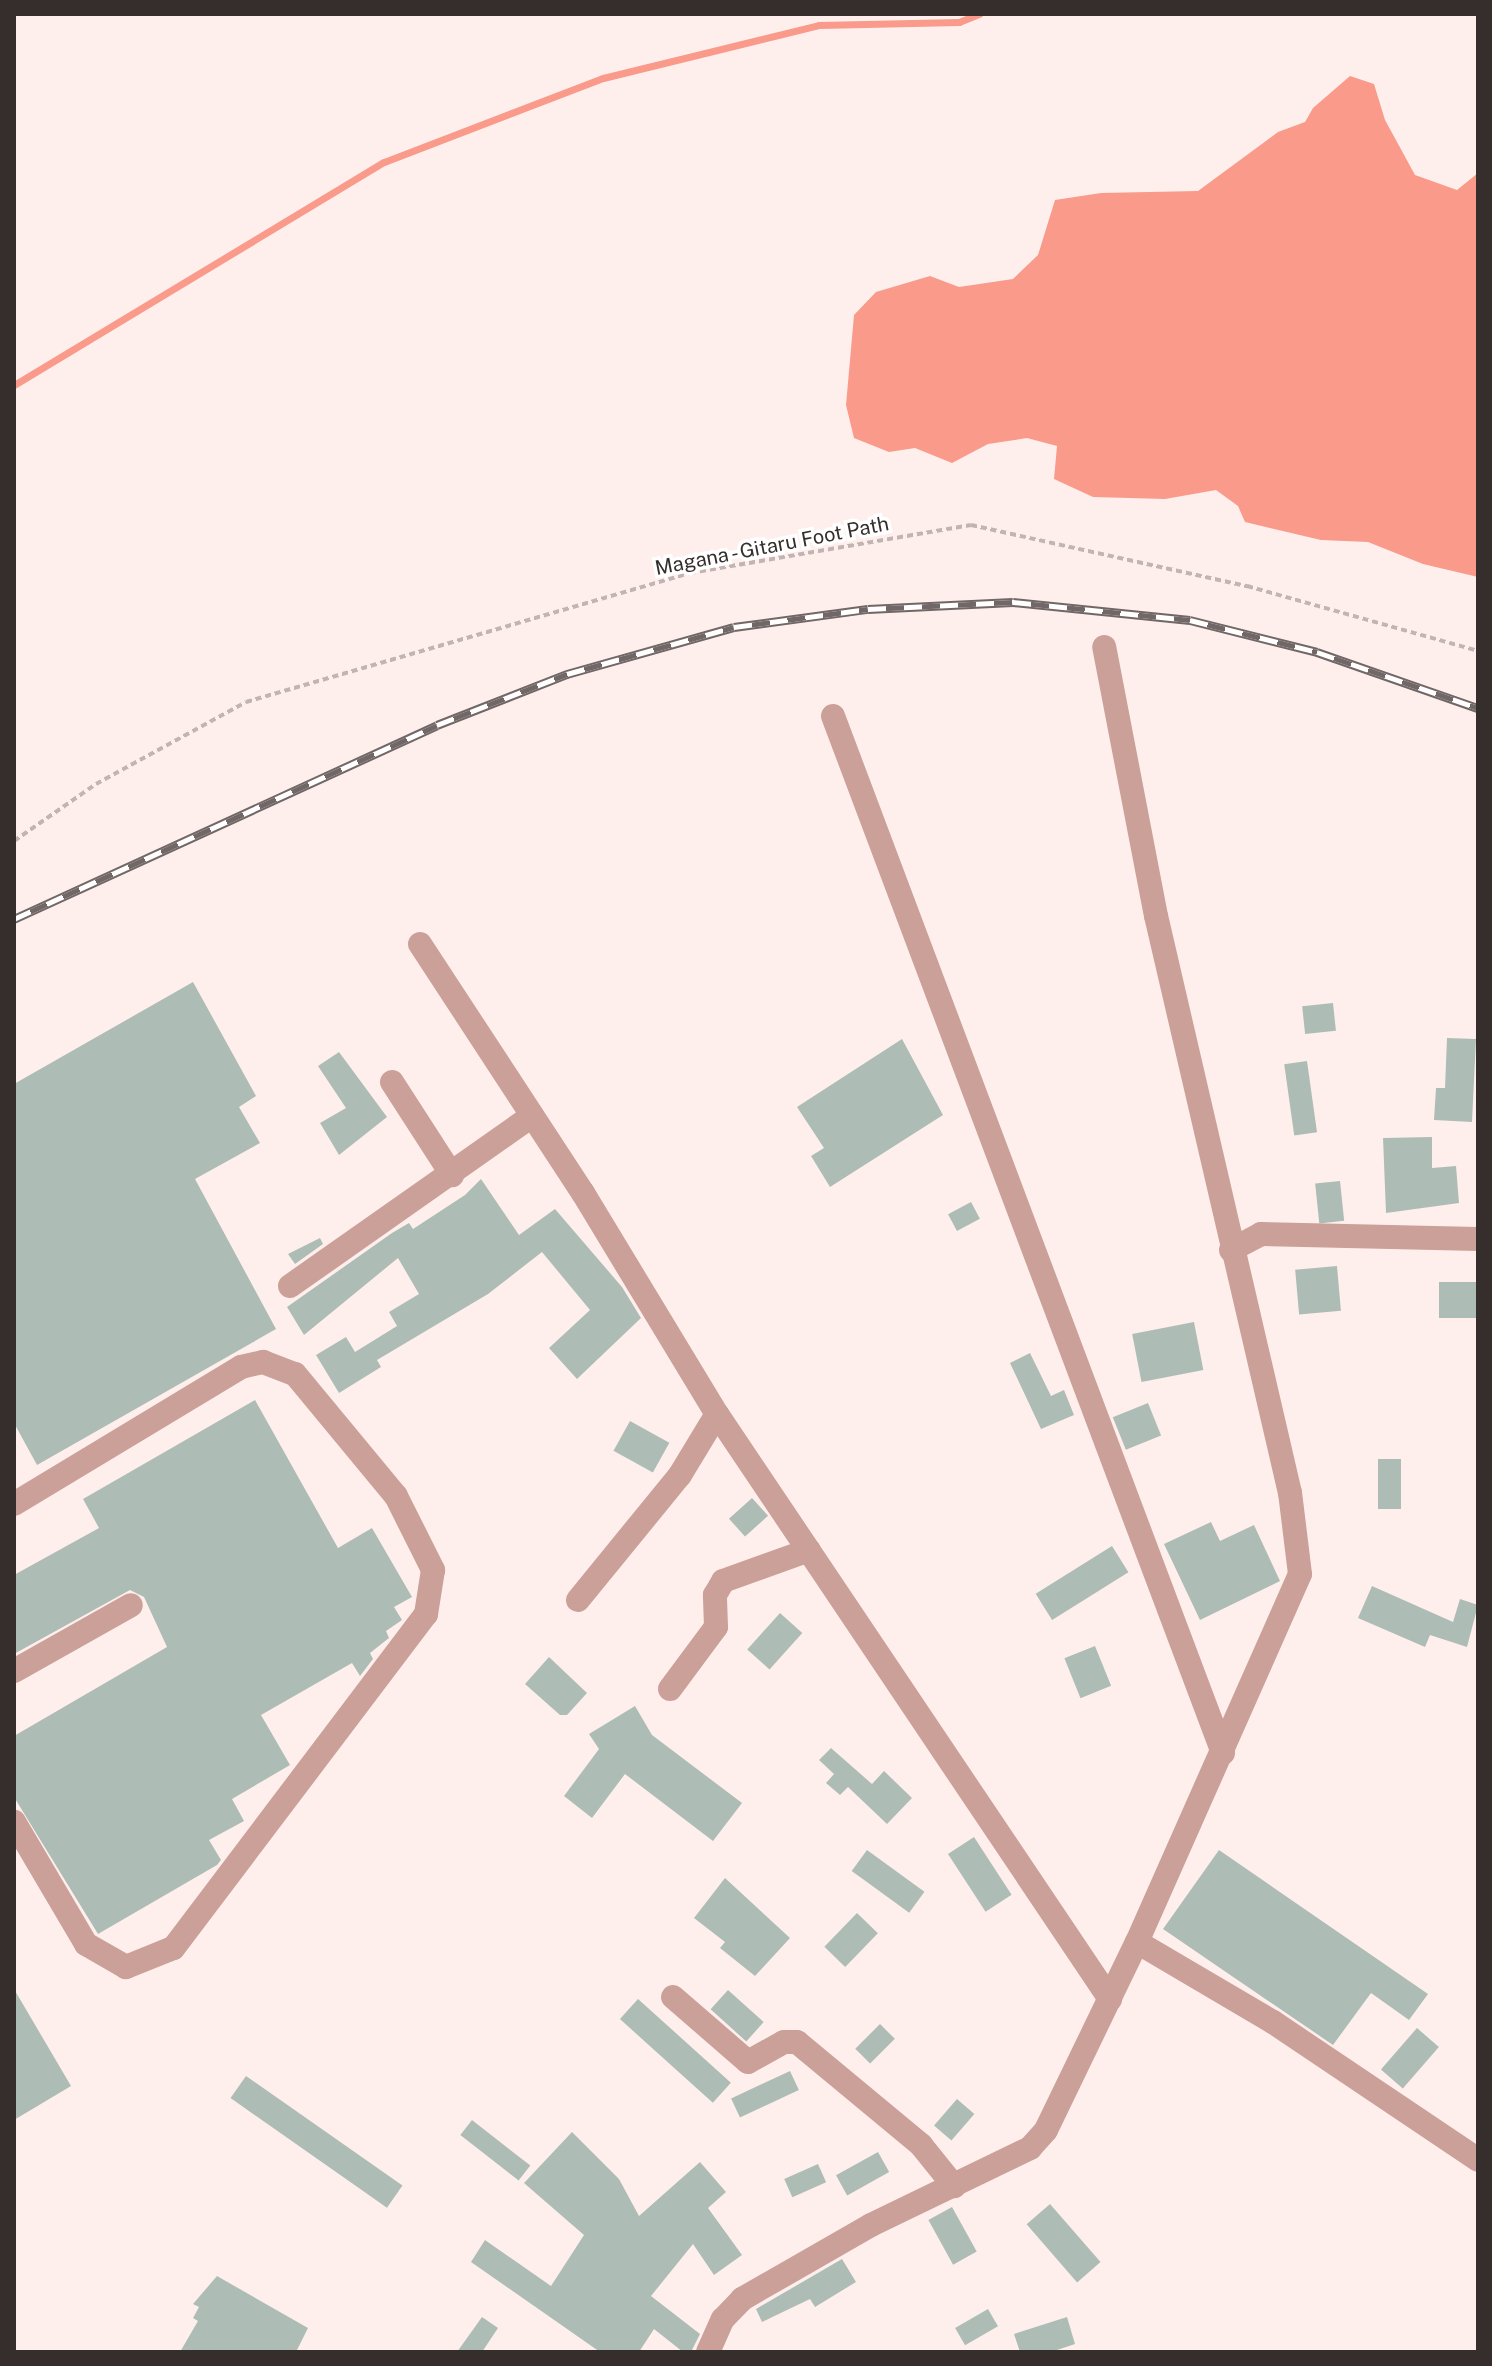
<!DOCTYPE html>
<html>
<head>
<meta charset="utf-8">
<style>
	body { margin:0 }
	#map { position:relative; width:1492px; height:2366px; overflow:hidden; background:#feefed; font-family:"Public Sans",sans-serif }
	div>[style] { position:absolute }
	.water>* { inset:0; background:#f99a8a }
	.stream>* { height:7px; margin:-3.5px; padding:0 3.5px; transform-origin:3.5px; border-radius:3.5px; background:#f99a8a }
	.building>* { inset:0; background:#adbdb6; transform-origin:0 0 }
	.path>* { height:4px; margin-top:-2px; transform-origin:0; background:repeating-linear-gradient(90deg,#c1b5b3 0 6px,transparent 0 10px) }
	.minor>* { height:24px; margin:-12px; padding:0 12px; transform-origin:12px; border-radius:12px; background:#cba098 }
	.rail>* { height:9px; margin-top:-4.5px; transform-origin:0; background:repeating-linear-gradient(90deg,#fff 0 18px,#706766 0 36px); box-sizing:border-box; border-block:2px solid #706766 }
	span { translate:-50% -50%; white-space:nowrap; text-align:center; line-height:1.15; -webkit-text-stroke:7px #fff; paint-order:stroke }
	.street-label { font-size:20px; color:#352e2d }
	.frame { position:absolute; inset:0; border:16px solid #352e2d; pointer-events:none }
</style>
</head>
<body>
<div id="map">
	<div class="water">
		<div style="clip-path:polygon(1350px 76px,1374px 84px,1385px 120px,1415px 175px,1457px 190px,1478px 173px,1478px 577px,1423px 564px,1368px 542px,1321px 540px,1245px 522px,1238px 506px,1216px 490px,1165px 499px,1093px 497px,1054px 479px,1057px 446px,1027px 438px,988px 444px,952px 463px,915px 448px,889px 452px,854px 438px,846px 405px,854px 315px,876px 292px,930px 276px,959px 287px,1013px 279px,1038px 255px,1055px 200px,1101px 193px,1198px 191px,1278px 132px,1305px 122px,1313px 108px)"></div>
	</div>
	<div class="stream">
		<div style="left:14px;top:385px;width:432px;rotate:-31.1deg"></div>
		<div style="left:384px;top:162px;width:235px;rotate:-21deg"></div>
		<div style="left:603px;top:78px;width:222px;rotate:-13.8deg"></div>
		<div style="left:819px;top:25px;width:140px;rotate:-1.2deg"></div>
		<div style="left:959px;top:22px;width:22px;rotate:-22deg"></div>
	</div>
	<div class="building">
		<div style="clip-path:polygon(193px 982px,256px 1096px,239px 1107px,260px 1143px,195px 1179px,276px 1329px,37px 1465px,14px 1423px,14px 1084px)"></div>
		<div style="left:1333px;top:1003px;width:28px;height:31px;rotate:84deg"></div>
		<div style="clip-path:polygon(1447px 1038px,1476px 1039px,1472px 1122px,1434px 1120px,1436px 1088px,1445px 1088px)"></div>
		<div style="clip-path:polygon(902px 1039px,943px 1115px,830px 1187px,811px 1156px,824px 1148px,797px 1107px)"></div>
		<div style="clip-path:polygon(339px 1052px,387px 1117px,339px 1155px,320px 1123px,346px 1108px,318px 1066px)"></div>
		<div style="left:1307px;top:1061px;width:72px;height:23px;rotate:82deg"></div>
		<div style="clip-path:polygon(1432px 1137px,1432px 1168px,1456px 1166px,1459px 1203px,1386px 1213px,1383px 1138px)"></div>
		<div style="clip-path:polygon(481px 1179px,519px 1235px,555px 1209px,622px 1287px,641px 1318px,577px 1379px,549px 1348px,590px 1310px,542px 1252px,488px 1294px,377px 1360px,381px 1367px,339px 1393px,316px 1355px,346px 1337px,355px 1352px,397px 1326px,389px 1312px,419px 1294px,398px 1258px,304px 1335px,287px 1307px,392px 1233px,409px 1223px,413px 1229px,465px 1195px)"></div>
		<div style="left:1340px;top:1181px;width:40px;height:25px;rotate:84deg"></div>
		<div style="left:971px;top:1202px;width:19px;height:26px;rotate:62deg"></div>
		<div style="clip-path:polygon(320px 1238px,323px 1244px,295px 1264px,288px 1254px)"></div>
		<div style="left:1337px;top:1266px;width:45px;height:42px;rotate:85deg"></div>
		<div style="left:1439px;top:1282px;width:39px;height:36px"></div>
		<div style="left:1194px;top:1322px;width:49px;height:63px;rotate:79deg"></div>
		<div style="clip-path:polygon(1030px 1353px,1051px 1396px,1064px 1390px,1074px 1415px,1041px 1429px,1010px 1363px)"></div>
		<div style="clip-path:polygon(255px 1400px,338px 1548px,372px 1528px,412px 1597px,394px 1607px,402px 1620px,386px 1631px,389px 1638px,370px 1653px,373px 1659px,360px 1676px,352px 1663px,261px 1715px,290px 1765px,232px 1799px,244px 1821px,209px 1840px,221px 1860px,217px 1865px,98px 1934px,14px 1797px,14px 1736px,167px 1647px,144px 1597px,130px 1590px,14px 1654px,14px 1575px,99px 1528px,83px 1499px)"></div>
		<div style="left:1148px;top:1403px;width:35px;height:38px;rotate:68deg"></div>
		<div style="left:630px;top:1421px;width:45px;height:34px;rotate:29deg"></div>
		<div style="left:1378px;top:1459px;width:23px;height:50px"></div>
		<div style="left:752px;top:1498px;width:24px;height:31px;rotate:48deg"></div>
		<div style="clip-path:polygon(1211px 1522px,1220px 1541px,1254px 1525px,1280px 1581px,1200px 1620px,1164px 1544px)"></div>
		<div style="left:1112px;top:1546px;width:31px;height:90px;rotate:58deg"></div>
		<div style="clip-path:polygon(1372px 1586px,1453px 1622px,1460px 1599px,1478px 1605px,1467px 1647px,1430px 1635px,1425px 1647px,1358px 1618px)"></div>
		<div style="left:780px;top:1613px;width:30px;height:49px;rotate:42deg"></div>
		<div style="left:1095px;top:1646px;width:43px;height:33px;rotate:68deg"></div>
		<div style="clip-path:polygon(549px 1657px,587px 1693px,567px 1715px,560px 1715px,525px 1684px)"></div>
		<div style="clip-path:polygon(635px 1706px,652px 1735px,742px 1803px,713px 1841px,625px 1774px,592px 1818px,564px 1796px,599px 1749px,589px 1734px)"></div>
		<div style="clip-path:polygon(831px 1748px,872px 1784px,884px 1771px,912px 1798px,887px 1824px,848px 1787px,840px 1795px,826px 1783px,834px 1774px,819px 1760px)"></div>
		<div style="left:974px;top:1837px;width:69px;height:31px;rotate:57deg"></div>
		<div style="left:867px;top:1850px;width:71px;height:26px;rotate:36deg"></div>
		<div style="clip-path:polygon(1219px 1850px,1428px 1994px,1409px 2020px,1371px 1993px,1333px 2045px,1163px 1929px)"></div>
		<div style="clip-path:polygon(725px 1878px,790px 1938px,755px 1976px,720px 1948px,725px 1942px,694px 1918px)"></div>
		<div style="left:857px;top:1913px;width:29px;height:47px;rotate:44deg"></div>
		<div style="clip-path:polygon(14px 1989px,71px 2086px,14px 2120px)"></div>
		<div style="left:728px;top:1990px;width:48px;height:26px;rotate:42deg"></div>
		<div style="left:638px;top:1999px;width:125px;height:27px;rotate:42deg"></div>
		<div style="left:880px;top:2024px;width:21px;height:35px;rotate:45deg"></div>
		<div style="left:1417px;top:2028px;width:29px;height:55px;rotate:41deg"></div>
		<div style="left:790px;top:2071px;width:21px;height:65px;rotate:65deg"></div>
		<div style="left:246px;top:2076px;width:191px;height:27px;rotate:35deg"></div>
		<div style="left:957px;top:2099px;width:23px;height:35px;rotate:41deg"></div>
		<div style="left:472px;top:2120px;width:74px;height:19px;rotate:38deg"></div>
		<div style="clip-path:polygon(572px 2132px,619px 2179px,639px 2216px,700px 2162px,726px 2192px,708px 2208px,742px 2255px,714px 2275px,693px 2244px,651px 2296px,700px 2334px,691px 2352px,683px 2352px,654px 2329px,639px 2352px,600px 2352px,471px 2262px,485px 2240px,551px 2286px,584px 2235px,524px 2183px)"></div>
		<div style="left:878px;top:2152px;width:23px;height:48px;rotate:61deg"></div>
		<div style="left:818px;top:2164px;width:20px;height:37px;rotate:66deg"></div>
		<div style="left:1050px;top:2204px;width:77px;height:31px;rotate:49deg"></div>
		<div style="left:952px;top:2207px;width:51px;height:27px;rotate:61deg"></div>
		<div style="clip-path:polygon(842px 2259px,856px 2282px,815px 2307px,810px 2299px,762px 2322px,756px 2309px)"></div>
		<div style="clip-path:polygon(217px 2276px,308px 2328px,296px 2352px,180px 2352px,198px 2321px,193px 2318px,199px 2307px,193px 2304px)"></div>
		<div style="left:988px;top:2309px;width:20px;height:38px;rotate:60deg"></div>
		<div style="clip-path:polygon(482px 2317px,498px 2328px,482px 2352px,457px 2352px)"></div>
		<div style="clip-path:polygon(1067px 2317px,1075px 2344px,1051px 2352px,1020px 2352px,1014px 2334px)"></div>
	</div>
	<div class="path">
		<div style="left:1387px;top:14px;width:48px"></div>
		<div style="left:14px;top:841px;width:100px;rotate:-34.8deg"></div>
		<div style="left:96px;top:784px;width:171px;rotate:-28.7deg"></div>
		<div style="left:246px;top:702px;width:462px;rotate:-16.2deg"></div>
		<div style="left:690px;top:573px;width:285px;rotate:-9.7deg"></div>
		<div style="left:971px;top:525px;width:283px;rotate:12.5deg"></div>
		<div style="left:1247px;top:586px;width:240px;rotate:15.7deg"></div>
	</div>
	<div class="minor">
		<div style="left:833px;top:716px;width:1108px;rotate:69.39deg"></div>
		<div style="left:420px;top:944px;width:298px;rotate:56.8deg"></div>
		<div style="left:583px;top:1193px;width:258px;rotate:58.8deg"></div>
		<div style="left:717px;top:1414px;width:705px;rotate:56.11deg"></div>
		<div style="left:392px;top:1082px;width:111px;rotate:57.2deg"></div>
		<div style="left:1231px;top:1250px;width:34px;rotate:-28deg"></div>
		<div style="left:1261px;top:1234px;width:217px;rotate:1.3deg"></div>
		<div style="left:290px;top:1286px;width:296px;rotate:-35.1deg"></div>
		<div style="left:14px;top:1504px;width:265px;rotate:-31.1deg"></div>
		<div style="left:241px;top:1367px;width:23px;rotate:-13deg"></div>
		<div style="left:263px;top:1362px;width:34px;rotate:21deg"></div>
		<div style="left:295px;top:1374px;width:158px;rotate:50.4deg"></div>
		<div style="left:396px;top:1496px;width:83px;rotate:63.4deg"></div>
		<div style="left:433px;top:1570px;width:45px;rotate:99deg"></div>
		<div style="left:426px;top:1614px;width:419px;rotate:127.1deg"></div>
		<div style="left:173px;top:1948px;width:51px;rotate:158deg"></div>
		<div style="left:126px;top:1967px;width:46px;rotate:-150.1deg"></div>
		<div style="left:86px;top:1944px;width:142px;rotate:-120.5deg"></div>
		<div style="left:578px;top:1600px;width:161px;rotate:-50.8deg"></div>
		<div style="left:680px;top:1475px;width:71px;rotate:-58.8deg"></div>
		<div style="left:14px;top:1671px;width:134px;rotate:-29.4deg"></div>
		<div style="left:670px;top:1689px;width:77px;rotate:-53.4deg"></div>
		<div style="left:716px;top:1627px;width:32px;rotate:-92deg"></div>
		<div style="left:715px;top:1595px;width:16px;rotate:-60deg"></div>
		<div style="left:723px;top:1581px;width:91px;rotate:-19.8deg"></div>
		<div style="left:1137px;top:1942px;width:158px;rotate:30.5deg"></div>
		<div style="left:1273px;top:2022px;width:247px;rotate:33.9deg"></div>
		<div style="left:673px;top:1997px;width:99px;rotate:40.9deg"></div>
		<div style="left:748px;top:2062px;width:41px;rotate:-29.1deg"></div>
		<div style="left:784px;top:2042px;width:13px"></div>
		<div style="left:797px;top:2042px;width:161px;rotate:39.7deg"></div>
		<div style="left:921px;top:2145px;width:53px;rotate:51.2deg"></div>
		<div style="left:708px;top:2352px;width:36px;rotate:-66deg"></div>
		<div style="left:723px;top:2319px;width:28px;rotate:-46deg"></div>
		<div style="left:742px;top:2299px;width:149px;rotate:-29.8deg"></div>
		<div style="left:871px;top:2225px;width:177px;rotate:-25.8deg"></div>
		<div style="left:1030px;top:2148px;width:24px;rotate:-48deg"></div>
		<div style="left:1046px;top:2130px;width:209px;rotate:-64.2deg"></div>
		<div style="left:1137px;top:1942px;width:402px;rotate:-66.1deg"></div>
		<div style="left:1300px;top:1574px;width:82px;rotate:-97deg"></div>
		<div style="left:1290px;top:1493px;width:592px;rotate:-103.07deg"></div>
		<div style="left:1156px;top:916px;width:274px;rotate:-100.9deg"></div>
	</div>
	<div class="rail">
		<div style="left:14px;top:919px;width:465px;rotate:-24.6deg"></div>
		<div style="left:437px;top:725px;width:140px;rotate:-21.4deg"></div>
		<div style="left:567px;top:674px;width:173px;rotate:-15.7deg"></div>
		<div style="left:734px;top:627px;width:135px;rotate:-7.7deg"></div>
		<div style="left:868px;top:609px;width:145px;rotate:-2.8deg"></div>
		<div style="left:1013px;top:602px;width:178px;rotate:5.8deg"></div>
		<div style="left:1190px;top:620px;width:131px;rotate:14.1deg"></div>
		<div style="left:1317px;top:652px;width:170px;rotate:19.2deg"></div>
	</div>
	<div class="street-label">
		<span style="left:772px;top:546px;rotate:-11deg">Magana - Gitaru Foot Path</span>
	</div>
	<div class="frame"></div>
</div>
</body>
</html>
